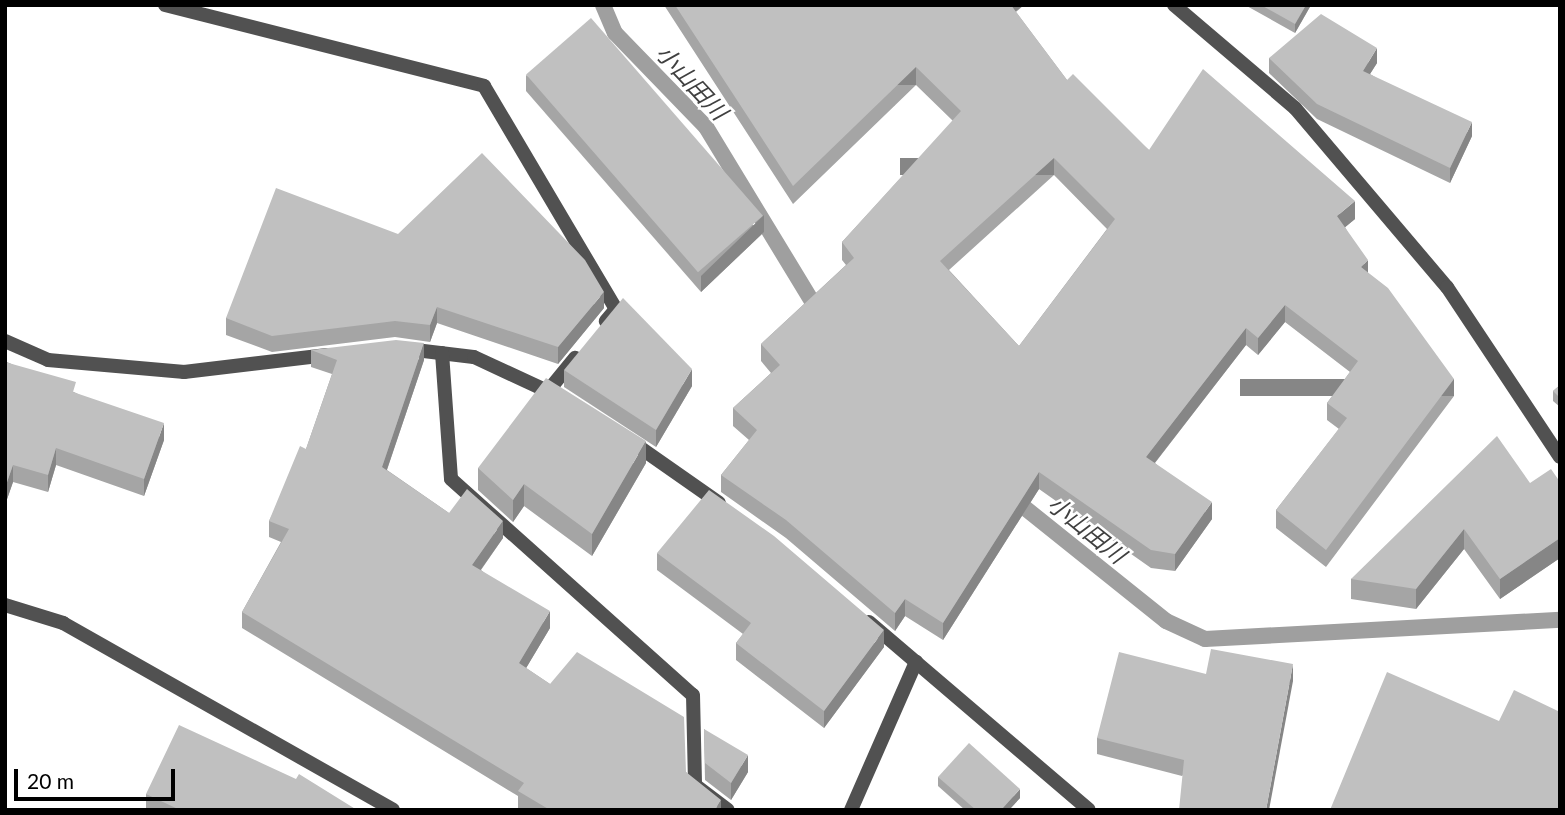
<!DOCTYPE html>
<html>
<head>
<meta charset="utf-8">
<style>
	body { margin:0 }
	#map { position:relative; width:1565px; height:815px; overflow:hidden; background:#fff; font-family:Lato,"Noto Sans JP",sans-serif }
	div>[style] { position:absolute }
	.stream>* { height:16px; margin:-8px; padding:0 8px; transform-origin:8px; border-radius:8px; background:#9f9f9f }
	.street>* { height:14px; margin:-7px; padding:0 7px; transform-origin:7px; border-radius:7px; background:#515151 }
	.wall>* { inset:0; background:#a5a5a5 }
	.shaded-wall>* { inset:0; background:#868686; transform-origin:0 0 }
	.building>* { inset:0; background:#c0c0c0; transform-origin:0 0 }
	span { translate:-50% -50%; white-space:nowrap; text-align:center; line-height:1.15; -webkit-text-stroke:5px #fff; paint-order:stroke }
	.water-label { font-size:23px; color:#404040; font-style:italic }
	.frame { position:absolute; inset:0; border:7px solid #000; pointer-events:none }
	.scale { position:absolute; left:14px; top:769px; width:161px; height:32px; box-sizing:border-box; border:4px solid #000; border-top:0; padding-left:9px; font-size:21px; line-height:24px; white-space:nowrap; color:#000; -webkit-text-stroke:5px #fff; paint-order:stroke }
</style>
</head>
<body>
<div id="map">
	<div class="stream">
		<div style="left:603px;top:5px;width:30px;rotate:67deg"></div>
		<div style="left:615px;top:33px;width:131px;rotate:45.9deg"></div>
		<div style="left:706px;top:127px;width:221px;rotate:58.7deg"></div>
		<div style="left:1010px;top:496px;width:200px;rotate:38.7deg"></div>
		<div style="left:1166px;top:621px;width:43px;rotate:24.8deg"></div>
		<div style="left:1205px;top:639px;width:356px;rotate:-3.1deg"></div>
	</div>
	<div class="street">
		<div style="left:165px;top:5px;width:329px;rotate:14.2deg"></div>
		<div style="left:484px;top:86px;width:259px;rotate:59.4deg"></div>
		<div style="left:616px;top:309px;width:16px;rotate:130deg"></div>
		<div style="left:1174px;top:5px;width:159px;rotate:40.4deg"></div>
		<div style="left:1295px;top:108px;width:235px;rotate:49.7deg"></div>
		<div style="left:1447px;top:287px;width:204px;rotate:56.4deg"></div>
		<div style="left:5px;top:341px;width:47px;rotate:23.8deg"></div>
		<div style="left:48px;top:360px;width:137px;rotate:5deg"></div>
		<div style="left:184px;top:372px;width:144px;rotate:-6.8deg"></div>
		<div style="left:407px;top:349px;width:67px;rotate:6.8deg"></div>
		<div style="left:474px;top:357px;width:90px;rotate:24.9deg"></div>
		<div style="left:442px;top:353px;width:126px;rotate:85.9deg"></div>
		<div style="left:451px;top:479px;width:324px;rotate:41.8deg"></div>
		<div style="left:693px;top:695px;width:90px;rotate:88.7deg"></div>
		<div style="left:695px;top:785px;width:41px;rotate:37.1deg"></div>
		<div style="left:548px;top:391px;width:43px;rotate:-50.7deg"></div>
		<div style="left:632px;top:442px;width:106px;rotate:35deg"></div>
		<div style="left:5px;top:605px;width:61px;rotate:17.2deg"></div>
		<div style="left:63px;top:623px;width:379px;rotate:29.5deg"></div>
		<div style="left:869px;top:622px;width:289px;rotate:40.5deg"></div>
		<div style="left:851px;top:810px;width:162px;rotate:-66.3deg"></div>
	</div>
	<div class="wall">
		<div style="clip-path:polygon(evenodd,664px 5px,1024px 5px,1016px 12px,1067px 80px,1149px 150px,1355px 219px,1345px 227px,1368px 273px,1454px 396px,1326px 567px,1276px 528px,1276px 510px,1339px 429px,1327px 420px,1327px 403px,1350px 372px,1285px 322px,1258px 355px,1246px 345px,1155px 463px,1212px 519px,1175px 571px,1151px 568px,1039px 489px,943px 640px,905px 616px,895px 631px,786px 538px,721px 492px,721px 475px,749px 440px,733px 426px,733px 408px,771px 373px,761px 361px,761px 344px,846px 265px,842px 260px,842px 242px,953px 121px,916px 85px,793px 204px,664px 5px,1054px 175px,1107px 229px,1019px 346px,949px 270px,1054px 175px)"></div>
		<div style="clip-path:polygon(1245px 5px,1311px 5px,1295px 33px)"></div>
		<div style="clip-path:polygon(1269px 58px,1377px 63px,1370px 74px,1472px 136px,1450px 183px,1317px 119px,1269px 73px)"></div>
		<div style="clip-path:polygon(526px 75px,764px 232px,701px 292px,526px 91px)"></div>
		<div style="clip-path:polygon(398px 234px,604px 308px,558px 364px,437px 323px,430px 342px,395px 337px,272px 352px,226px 335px,226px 318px)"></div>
		<div style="clip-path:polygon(311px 350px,424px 360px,387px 470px,449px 513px,503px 538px,481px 570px,550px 628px,526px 668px,550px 684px,686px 772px,721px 810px,521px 810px,518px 808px,518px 796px,242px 628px,242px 612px,281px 542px,269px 537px,269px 521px,306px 449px,332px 374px,311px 367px)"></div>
		<div style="clip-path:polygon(5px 354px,7px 362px,76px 393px,164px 440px,144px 496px,56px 465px,48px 492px,13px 482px,5px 505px)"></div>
		<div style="clip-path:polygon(564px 370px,692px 386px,656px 447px,564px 387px)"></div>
		<div style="clip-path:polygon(1560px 385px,1560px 407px,1553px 401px,1553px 391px)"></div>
		<div style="clip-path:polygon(646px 463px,592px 556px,524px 506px,513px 522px,478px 490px,478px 468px)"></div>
		<div style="clip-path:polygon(1560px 482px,1560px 558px,1500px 599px,1464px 549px,1416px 609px,1351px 599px,1351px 579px,1530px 483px)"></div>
		<div style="clip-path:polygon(657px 553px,884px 647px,824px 728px,736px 660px,736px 643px,743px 634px,657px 570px)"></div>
		<div style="clip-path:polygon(1206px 674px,1293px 681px,1182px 776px,1097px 754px,1097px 738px)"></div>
		<div style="clip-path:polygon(704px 729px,748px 772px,731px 800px,705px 780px)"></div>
		<div style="clip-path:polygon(938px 777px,1020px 798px,1009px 810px,965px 810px,938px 786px)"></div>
		<div style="clip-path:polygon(146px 794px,357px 810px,146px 810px)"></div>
	</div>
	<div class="shaded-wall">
		<div style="clip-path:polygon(1007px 5px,1024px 5px,1007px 18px)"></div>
		<div style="clip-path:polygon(1306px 5px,1311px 5px,1295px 33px,1295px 24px)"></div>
		<div style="clip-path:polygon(1377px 48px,1377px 63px,1363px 85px,1363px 71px)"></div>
		<div style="left:916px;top:67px;width:18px;height:171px;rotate:90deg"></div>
		<div style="clip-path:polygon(1472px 122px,1472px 136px,1450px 183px,1450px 168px)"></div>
		<div style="left:1054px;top:158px;width:17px;height:154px;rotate:90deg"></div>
		<div style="clip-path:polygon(1355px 201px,1355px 219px,1337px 234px,1337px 216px)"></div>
		<div style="clip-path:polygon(764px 215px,764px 232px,701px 292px,701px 276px)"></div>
		<div style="clip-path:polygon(1368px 260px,1368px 277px,1361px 267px)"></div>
		<div style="clip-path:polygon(604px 292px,604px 308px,558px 364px,558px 347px)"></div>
		<div style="clip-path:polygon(1285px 305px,1285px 322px,1258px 355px,1258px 338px)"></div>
		<div style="clip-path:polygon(437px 307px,437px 323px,430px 342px,430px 325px)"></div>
		<div style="clip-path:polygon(1246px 328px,1246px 345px,1146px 474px,1146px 457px)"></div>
		<div style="clip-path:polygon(424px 343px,424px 360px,382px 484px,382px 467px)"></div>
		<div style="clip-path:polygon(692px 369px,692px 386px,656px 447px,656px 430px)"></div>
		<div style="left:1454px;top:379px;width:17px;height:214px;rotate:90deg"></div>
		<div style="clip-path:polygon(164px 423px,164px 440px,144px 496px,144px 479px)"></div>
		<div style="clip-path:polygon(646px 441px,646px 463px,592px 556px,592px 534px)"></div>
		<div style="clip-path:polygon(56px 448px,56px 465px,48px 492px,48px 475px)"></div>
		<div style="clip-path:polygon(13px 465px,13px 482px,5px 505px,5px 488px)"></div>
		<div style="clip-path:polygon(1039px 472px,1039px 489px,943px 640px,943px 623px)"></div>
		<div style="clip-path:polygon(524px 484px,524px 506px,513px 522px,513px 500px)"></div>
		<div style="clip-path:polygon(1212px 502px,1212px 519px,1175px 571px,1175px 554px)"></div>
		<div style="clip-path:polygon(503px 521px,503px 538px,472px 582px,472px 565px)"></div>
		<div style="clip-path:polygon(1464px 529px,1464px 549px,1416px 609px,1416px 589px)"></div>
		<div style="clip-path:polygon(1560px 538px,1560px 558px,1500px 599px,1500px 579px)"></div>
		<div style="clip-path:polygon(905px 599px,905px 616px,895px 631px,895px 613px)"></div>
		<div style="clip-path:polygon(550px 611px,550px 628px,519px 680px,519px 663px)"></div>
		<div style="clip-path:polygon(884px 630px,884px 647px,824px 728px,824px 711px)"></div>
		<div style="clip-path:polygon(1293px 664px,1293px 681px,1269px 810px,1266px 810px)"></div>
		<div style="clip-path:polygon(748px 755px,748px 772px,731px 800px,731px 783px)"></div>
		<div style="clip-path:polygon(1020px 789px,1020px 798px,1009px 810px,1001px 810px)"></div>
		<div style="clip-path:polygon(721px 800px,721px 810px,715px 810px)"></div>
	</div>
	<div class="building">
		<div style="clip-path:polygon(evenodd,675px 5px,1011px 5px,1067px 80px,1073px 74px,1149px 150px,1203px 69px,1355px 201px,1337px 216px,1368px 260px,1361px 267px,1388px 288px,1454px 379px,1326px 550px,1276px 510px,1347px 418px,1327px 403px,1358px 361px,1285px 305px,1258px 338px,1246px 328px,1146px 457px,1212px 502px,1175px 554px,1151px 550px,1039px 472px,943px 623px,905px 599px,895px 613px,786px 520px,721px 475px,757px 430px,733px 408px,780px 365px,761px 344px,854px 258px,842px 242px,961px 111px,916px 67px,793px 186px,675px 5px,1054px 158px,1115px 219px,1019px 346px,940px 261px,1054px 158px)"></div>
		<div style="clip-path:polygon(1261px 5px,1306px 5px,1295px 24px)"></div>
		<div style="clip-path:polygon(1321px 14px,1377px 48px,1363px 71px,1472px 122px,1450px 168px,1317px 104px,1269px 58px)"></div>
		<div style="left:591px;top:18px;width:262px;height:86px;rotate:49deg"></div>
		<div style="clip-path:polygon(482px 153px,585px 260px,604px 292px,558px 347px,437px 307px,430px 325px,395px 321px,272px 336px,226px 318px,276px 188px,398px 234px)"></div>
		<div style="clip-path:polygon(623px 298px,692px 369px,656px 430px,564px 370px)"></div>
		<div style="clip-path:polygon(396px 340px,424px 343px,382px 467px,449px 513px,467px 489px,503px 521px,472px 565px,550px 611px,519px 663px,550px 684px,577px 652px,684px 717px,686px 772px,721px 800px,715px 810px,550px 810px,518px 791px,524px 783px,242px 612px,289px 529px,269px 521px,300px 446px,306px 449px,337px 360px,311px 350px)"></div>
		<div style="clip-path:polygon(5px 362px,76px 382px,73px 392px,164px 423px,144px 479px,56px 448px,48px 475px,13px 465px,5px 488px)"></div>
		<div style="clip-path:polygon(546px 378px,646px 441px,592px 534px,524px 484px,513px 500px,478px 468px)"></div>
		<div style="clip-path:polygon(1560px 385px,1560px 398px,1553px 391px)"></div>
		<div style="clip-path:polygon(1497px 436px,1530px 483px,1551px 469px,1560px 482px,1560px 538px,1500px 579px,1464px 529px,1416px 589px,1351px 579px)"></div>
		<div style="clip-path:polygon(709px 490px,774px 536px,884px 630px,824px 711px,736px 643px,751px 623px,657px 553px)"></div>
		<div style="clip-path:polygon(1211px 649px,1293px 664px,1266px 810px,1179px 810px,1184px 760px,1097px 738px,1119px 652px,1206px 674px)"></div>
		<div style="clip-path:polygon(1387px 672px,1499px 721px,1514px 690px,1560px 712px,1560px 810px,1330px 810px)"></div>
		<div style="clip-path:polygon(179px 725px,296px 779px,299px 774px,357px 810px,180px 810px,146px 794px)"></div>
		<div style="clip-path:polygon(704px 729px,748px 755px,731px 783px,705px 763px)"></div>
		<div style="clip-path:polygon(969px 743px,1020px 789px,1001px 810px,976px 810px,938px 777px)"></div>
	</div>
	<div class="water-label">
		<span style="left:692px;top:82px;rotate:47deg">小山田川</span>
		<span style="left:1087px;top:529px;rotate:39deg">小山田川</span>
	</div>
	<div class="frame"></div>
	<div class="scale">20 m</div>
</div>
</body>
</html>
